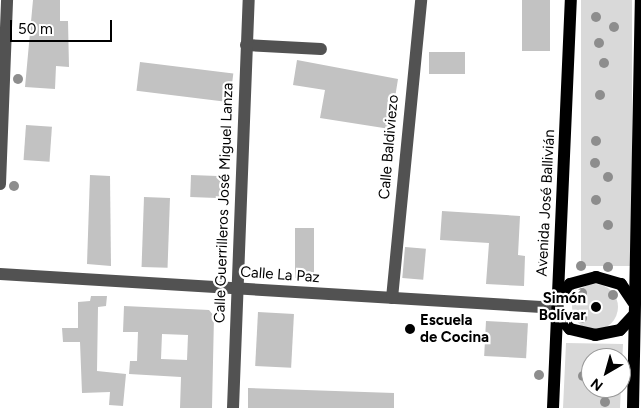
<!DOCTYPE html>
<html>
<head>
<meta charset="utf-8">
<style>
	body { margin:0 }
	#map { position:relative; width:641px; height:408px; overflow:hidden; background:#fff; font-family:Figtree,sans-serif }
	div>[style] { position:absolute }
	.green>* { inset:0; background:#d9d9d9; transform-origin:0 0 }
	.round { border-radius:50% }
	.building>* { inset:0; background:#c2c2c2; transform-origin:0 0 }
	.minor>* { height:12px; margin:-6px; padding:0 6px; transform-origin:6px; border-radius:6px; background:#525252 }
	.major>* { height:12px; margin:-6px; padding:0 6px; transform-origin:6px; border-radius:6px; background:#000 }
	.trees>* { width:10px; height:10px; margin:-5px; border-radius:50%; background:#8d8d8d }
	.dots>* { width:14px; height:14px; translate:-50% -50%; box-sizing:border-box; border:2px solid #fff; border-radius:50% }
	span { translate:-50% -50%; white-space:nowrap; text-align:center; line-height:1.15; -webkit-text-stroke:4.5px #fff; paint-order:stroke }
	.street-label { font-size:15px; color:#000 }
	.poi-label { font-size:15px; color:#000; font-weight:700 }
	.right { translate:-100% -50%; text-align:right }
	.left { translate:0 -50%; text-align:left }
	.north { position:absolute; left:581px; top:348px; width:50px; height:50px; box-sizing:border-box; background:#fff; border:1px solid #999; border-radius:50%; rotate:218deg; font-size:14px; font-weight:700; line-height:20px; text-align:center; color:#000 }
	.north::after { content:''; display:block; margin:auto; width:18px; height:22px; background:#000; clip-path:polygon(50% 0,100% 100%,50% 72%,0 100%) }
	.scale { position:absolute; left:10px; top:20px; width:102px; height:22px; box-sizing:border-box; border:2px solid #000; border-top:0; padding-left:6px; font-size:15px; line-height:18px; white-space:nowrap; color:#000; -webkit-text-stroke:4px #fff; paint-order:stroke }
</style>
</head>
<body>
<div id="map">
	<div class="green">
		<div style="left:581px;top:0;width:51px;height:266px"></div>
		<div class="round" style="left:572px;top:284px;width:46px;height:46px"></div>
		<div style="clip-path:polygon(evenodd,566px 343px,623px 344px,620px 408px,563px 408px,566px 343px,591px 358px,621px 358px,621px 388px,591px 388px,591px 358px)"></div>
	</div>
	<div class="building">
		<div style="clip-path:polygon(33px 0,60px 0,60px 21px,68px 21px,69px 67px,56px 66px,55px 89px,25px 87px)"></div>
		<div style="left:522px;top:0;width:28px;height:51px"></div>
		<div style="left:429px;top:52px;width:36px;height:22px"></div>
		<div style="clip-path:polygon(297px 60px,398px 79px,390px 129px,320px 118px,325px 90px,293px 85px)"></div>
		<div style="left:140px;top:62px;width:94px;height:29px;rotate:7deg"></div>
		<div style="left:26px;top:125px;width:26px;height:35px;rotate:4deg"></div>
		<div style="clip-path:polygon(90px 175px,110px 176px,111px 266px,87px 264px)"></div>
		<div style="left:191px;top:175px;width:33px;height:22px;rotate:2deg"></div>
		<div style="left:144px;top:197px;width:26px;height:70px;rotate:2deg"></div>
		<div style="clip-path:polygon(442px 211px,520px 216px,518px 255px,525px 256px,524px 286px,486px 284px,489px 243px,440px 240px)"></div>
		<div style="left:295px;top:228px;width:19px;height:50px"></div>
		<div style="left:405px;top:247px;width:21px;height:31px;rotate:5deg"></div>
		<div style="clip-path:polygon(91px 296px,107px 296px,106px 306px,98px 307px,97px 371px,126px 374px,123px 406px,109px 405px,110px 392px,82px 393px,80px 342px,63px 342px,62px 328px,78px 328px,78px 302px,90px 301px)"></div>
		<div style="clip-path:polygon(evenodd,124px 306px,209px 310px,214px 316px,212px 408px,180px 408px,181px 377px,129px 374px,130px 361px,137px 361px,138px 332px,123px 332px,124px 306px,162px 334px,188px 335px,187px 360px,161px 359px,162px 334px)"></div>
		<div style="left:258px;top:312px;width:36px;height:54px;rotate:3deg"></div>
		<div style="left:486px;top:321px;width:42px;height:35px;rotate:3deg"></div>
		<div style="clip-path:polygon(248px 388px,394px 393px,394px 408px,248px 408px)"></div>
	</div>
	<div class="minor">
		<div style="left:246px;top:45px;width:75px;rotate:3.1deg"></div>
		<div style="left:0;top:184px;width:184px;rotate:-87.8deg"></div>
		<div style="left:0;top:274px;width:559px;rotate:3.49deg"></div>
		<div style="left:392px;top:298px;width:299px;rotate:-84.4deg"></div>
		<div style="left:233px;top:408px;width:408px;rotate:-87.8deg"></div>
	</div>
	<div class="major">
		<div style="left:558px;top:300px;width:20px;rotate:-53deg"></div>
		<div style="left:570px;top:284px;width:27px;rotate:-15deg"></div>
		<div style="left:596px;top:277px;width:26px;rotate:16deg"></div>
		<div style="left:621px;top:284px;width:22px;rotate:56deg"></div>
		<div style="left:557px;top:314px;width:20px;rotate:49deg"></div>
		<div style="left:570px;top:329px;width:26px;rotate:13deg"></div>
		<div style="left:595px;top:335px;width:25px;rotate:-11deg"></div>
		<div style="left:620px;top:330px;width:19px;rotate:-47deg"></div>
		<div style="left:553px;top:408px;width:408px;rotate:-87.5deg"></div>
		<div style="left:633px;top:408px;width:408px;rotate:-88.9deg"></div>
	</div>
	<div class="trees">
		<div style="left:596px;top:17px"></div>
		<div style="left:614px;top:27px"></div>
		<div style="left:599px;top:43px"></div>
		<div style="left:604px;top:63px"></div>
		<div style="left:18px;top:79px"></div>
		<div style="left:600px;top:95px"></div>
		<div style="left:596px;top:141px"></div>
		<div style="left:595px;top:163px"></div>
		<div style="left:608px;top:177px"></div>
		<div style="left:14px;top:186px"></div>
		<div style="left:596px;top:200px"></div>
		<div style="left:608px;top:225px"></div>
		<div style="left:545px;top:242px"></div>
		<div style="left:543px;top:263px"></div>
		<div style="left:581px;top:266px"></div>
		<div style="left:608px;top:267px"></div>
		<div style="left:582px;top:293px"></div>
		<div style="left:613px;top:295px"></div>
		<div style="left:582px;top:318px"></div>
		<div style="left:539px;top:375px"></div>
		<div style="left:583px;top:376px"></div>
		<div style="left:605px;top:402px"></div>
	</div>
	<div class="dots">
		<div style="left:596px;top:307px;background:#000"></div>
		<div style="left:410px;top:329px;background:#000"></div>
	</div>
	<div class="street-label">
		<span style="left:389px;top:147px;rotate:-85deg">Calle Baldiviezo</span>
		<span style="left:224px;top:203px;rotate:-88deg">Calle Guerrilleros José Miguel Lanza</span>
		<span style="left:546px;top:203px;rotate:-87deg">Avenida José Ballivián</span>
		<span style="left:280px;top:275px;rotate:4deg">Calle La Paz</span>
	</div>
	<div class="poi-label">
		<span class="right" style="left:586px;top:307px">Simón<br>Bolívar</span>
		<span class="left" style="left:420px;top:329px">Escuela<br>de Cocina</span>
	</div>
	<div class="north">N</div>
	<div class="scale">50 m</div>
</div>
</body>
</html>
